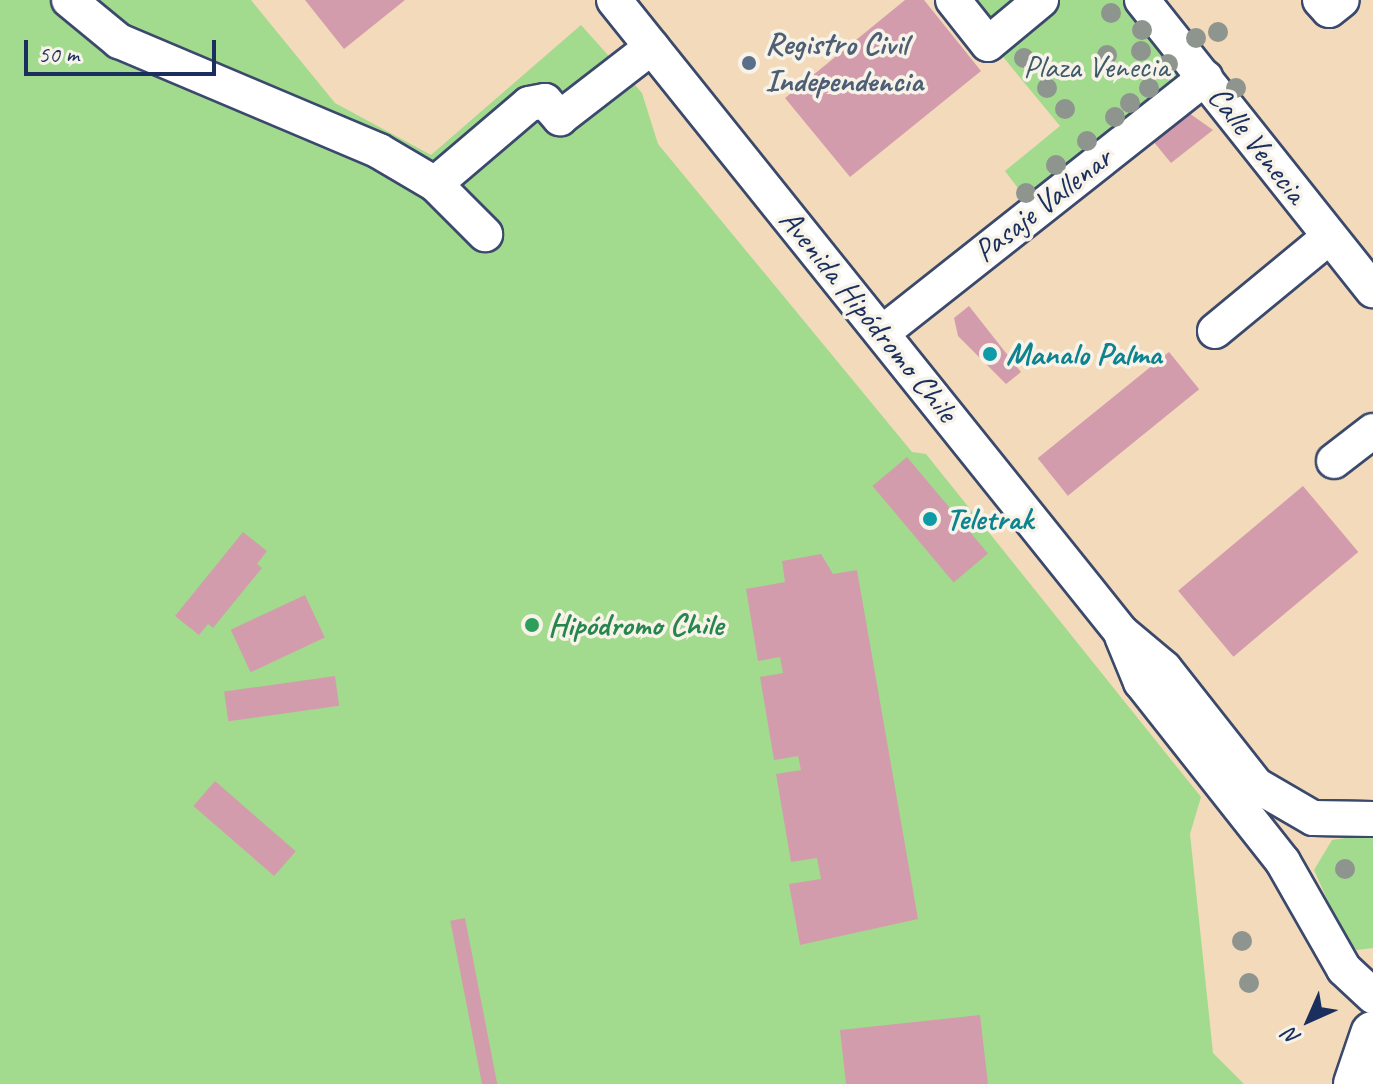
<!DOCTYPE html>
<html>
<head>
<meta charset="utf-8">
<style>
	body { margin:0 }
	#map { position:relative; width:1373px; height:1084px; overflow:hidden; background:#f2dabb; font-family:Caveat,sans-serif }
	div>[style] { position:absolute }
	.green>* { inset:0; background:#a2db8d }
	.building>* { inset:0; background:#d39cad; transform-origin:0 0 }
	.roads { filter:drop-shadow(2px 0 #3b496c) drop-shadow(-2px 0 #3b496c) drop-shadow(0 2px #3b496c) drop-shadow(0 -2px #3b496c) }
	.minor>* { height:34px; margin:-17px; padding:0 17px; transform-origin:17px; border-radius:17px; background:#fff }
	.major>* { height:44px; margin:-22px; padding:0 22px; transform-origin:22px; border-radius:22px; background:#fff }
	.trees>* { width:20px; height:20px; margin:-10px; border-radius:50%; background:#8e948e }
	.dots>* { width:22px; height:22px; translate:-50% -50%; box-sizing:border-box; border:4px solid #f7f3e8; border-radius:50% }
	span { translate:-50% -50%; white-space:nowrap; text-align:center; line-height:1.15; -webkit-text-stroke:7px #f7f3e8; paint-order:stroke }
	.service-label { font-size:32px; color:#4e5e75; font-weight:700 }
	.left { translate:0 -50%; text-align:left }
	.park-label { font-size:32px; color:#3d5a6a }
	.street-label { font-size:32px; color:#1b2f5e }
	.culture-label { font-size:32px; color:#0d838f; font-weight:700 }
	.leisure-label { font-size:32px; color:#27864d; font-weight:700 }
	.north { position:absolute; left:1269px; top:980px; width:80px; height:80px; -webkit-text-stroke:6px #f7f3e8; paint-order:stroke; rotate:225deg; font-size:22px; font-weight:700; line-height:32px; text-align:center; color:#1b2f5e }
	.north::after { content:''; display:block; margin:auto; width:28px; height:36px; background:#1b2f5e; clip-path:polygon(50% 0,100% 100%,50% 72%,0 100%) }
	.scale { position:absolute; left:24px; top:40px; width:192px; height:36px; box-sizing:border-box; border:4px solid #1b2f5e; border-top:0; padding-left:10px; font-size:24px; line-height:28px; white-space:nowrap; color:#1b2f5e; -webkit-text-stroke:6px #f7f3e8; paint-order:stroke }
</style>
</head>
<body>
<div id="map">
	<div class="green">
		<div style="clip-path:polygon(0 0,251px 0,335px 103px,431px 155px,581px 25px,642px 93px,658px 144px,912px 452px,926px 454px,1201px 797px,1190px 834px,1213px 1053px,1244px 1084px,0 1084px)"></div>
		<div style="clip-path:polygon(956px 0,1127px 0,1184px 81px,1030px 204px,1005px 171px,1060px 126px)"></div>
		<div style="clip-path:polygon(1373px 834px,1373px 948px,1357px 950px,1347px 944px,1314px 870px,1332px 840px)"></div>
	</div>
	<div class="building">
		<div style="clip-path:polygon(305px 0,405px 0,344px 49px)"></div>
		<div style="clip-path:polygon(905px 0,924px 0,981px 71px,850px 177px,785px 98px)"></div>
		<div style="clip-path:polygon(1189px 113px,1213px 130px,1171px 163px,1153px 141px)"></div>
		<div style="clip-path:polygon(969px 306px,1021px 372px,1006px 384px,958px 336px,954px 318px)"></div>
		<div style="left:1169px;top:352px;width:48px;height:169px;rotate:51deg"></div>
		<div style="left:907px;top:457px;width:126px;height:45px;rotate:50deg"></div>
		<div style="left:1303px;top:486px;width:86px;height:163px;rotate:50deg"></div>
		<div style="clip-path:polygon(243px 532px,267px 551px,257px 564px,262px 568px,213px 628px,208px 624px,199px 635px,175px 616px)"></div>
		<div style="clip-path:polygon(821px 554px,833px 574px,857px 570px,918px 919px,800px 945px,789px 884px,821px 879px,817px 858px,791px 862px,776px 774px,801px 770px,798px 756px,774px 760px,760px 677px,783px 673px,780px 657px,758px 661px,746px 589px,785px 582px,782px 561px)"></div>
		<div style="left:305px;top:595px;width:47px;height:82px;rotate:65deg"></div>
		<div style="left:335px;top:676px;width:30px;height:112px;rotate:82deg"></div>
		<div style="left:215px;top:781px;width:107px;height:33px;rotate:41deg"></div>
		<div style="left:465px;top:918px;width:169px;height:15px;rotate:79deg"></div>
		<div style="clip-path:polygon(980px 1015px,988px 1084px,846px 1084px,840px 1030px)"></div>
	</div>
	<div class="roads">
		<div class="minor">
			<div style="left:69px;top:0;width:65px;rotate:39.4deg"></div>
			<div style="left:119px;top:41px;width:282px;rotate:22.9deg"></div>
			<div style="left:379px;top:151px;width:65px;rotate:30.5deg"></div>
			<div style="left:435px;top:184px;width:71px;rotate:45deg"></div>
			<div style="left:614px;top:0;width:810px;rotate:51.26deg"></div>
			<div style="left:1121px;top:632px;width:56px;rotate:39.9deg"></div>
			<div style="left:1164px;top:668px;width:149px;rotate:51.8deg"></div>
			<div style="left:1256px;top:785px;width:66px;rotate:30.1deg"></div>
			<div style="left:1313px;top:818px;width:60px;rotate:1deg"></div>
			<div style="left:953px;top:0;width:56px;rotate:51.5deg"></div>
			<div style="left:988px;top:44px;width:69px;rotate:-39.7deg"></div>
			<div style="left:1142px;top:0;width:371px;rotate:51.5deg"></div>
			<div style="left:1320px;top:0;width:13px;rotate:48deg"></div>
			<div style="left:1329px;top:10px;width:16px;rotate:-38deg"></div>
			<div style="left:435px;top:184px;width:123px;rotate:-40.4deg"></div>
			<div style="left:529px;top:104px;width:16px;rotate:-11deg"></div>
			<div style="left:545px;top:101px;width:23px;rotate:49deg"></div>
			<div style="left:560px;top:118px;width:116px;rotate:-37.7deg"></div>
			<div style="left:1215px;top:331px;width:148px;rotate:-39.5deg"></div>
			<div style="left:882px;top:333px;width:412px;rotate:-38.3deg"></div>
			<div style="left:1334px;top:461px;width:49px;rotate:-37.6deg"></div>
			<div style="left:1122px;top:636px;width:50px;rotate:67.6deg"></div>
			<div style="left:1141px;top:682px;width:229px;rotate:51.7deg"></div>
			<div style="left:1283px;top:862px;width:123px;rotate:60.3deg"></div>
			<div style="left:1344px;top:969px;width:40px;rotate:43deg"></div>
		</div>
		<div class="major">
			<div style="left:1356px;top:1084px;width:53px;rotate:-71.2deg"></div>
		</div>
	</div>
	<div class="trees">
		<div style="left:1111px;top:13px"></div>
		<div style="left:1142px;top:30px"></div>
		<div style="left:1218px;top:32px"></div>
		<div style="left:1196px;top:38px"></div>
		<div style="left:1141px;top:51px"></div>
		<div style="left:1107px;top:55px"></div>
		<div style="left:1024px;top:58px"></div>
		<div style="left:1168px;top:64px"></div>
		<div style="left:1047px;top:88px"></div>
		<div style="left:1149px;top:88px"></div>
		<div style="left:1236px;top:88px"></div>
		<div style="left:1130px;top:103px"></div>
		<div style="left:1065px;top:109px"></div>
		<div style="left:1115px;top:117px"></div>
		<div style="left:1087px;top:141px"></div>
		<div style="left:1056px;top:165px"></div>
		<div style="left:1026px;top:193px"></div>
		<div style="left:1345px;top:869px"></div>
		<div style="left:1242px;top:941px"></div>
		<div style="left:1249px;top:983px"></div>
	</div>
	<div class="dots">
		<div style="left:749px;top:63px;background:#5c6f8a"></div>
		<div style="left:990px;top:354px;background:#0f9aa8"></div>
		<div style="left:930px;top:519px;background:#0f9aa8"></div>
		<div style="left:532px;top:625px;background:#2e9e5b"></div>
	</div>
	<div class="service-label">
		<span class="left" style="left:765px;top:63px">Registro Civil<br>Independencia</span>
	</div>
	<div class="park-label">
		<span style="left:1096px;top:67px">Plaza Venecia</span>
	</div>
	<div class="street-label">
		<span style="left:1257px;top:145px;rotate:52deg">Calle Venecia</span>
		<span style="left:1043px;top:205px;rotate:-38deg">Pasaje Vallenar</span>
		<span style="left:868px;top:316px;rotate:51deg">Avenida Hipódromo Chile</span>
	</div>
	<div class="culture-label">
		<span class="left" style="left:1006px;top:354px">Manalo Palma</span>
		<span class="left" style="left:946px;top:519px">Teletrak</span>
	</div>
	<div class="leisure-label">
		<span class="left" style="left:548px;top:625px">Hipódromo Chile</span>
	</div>
	<div class="north">N</div>
	<div class="scale">50 m</div>
</div>
</body>
</html>
